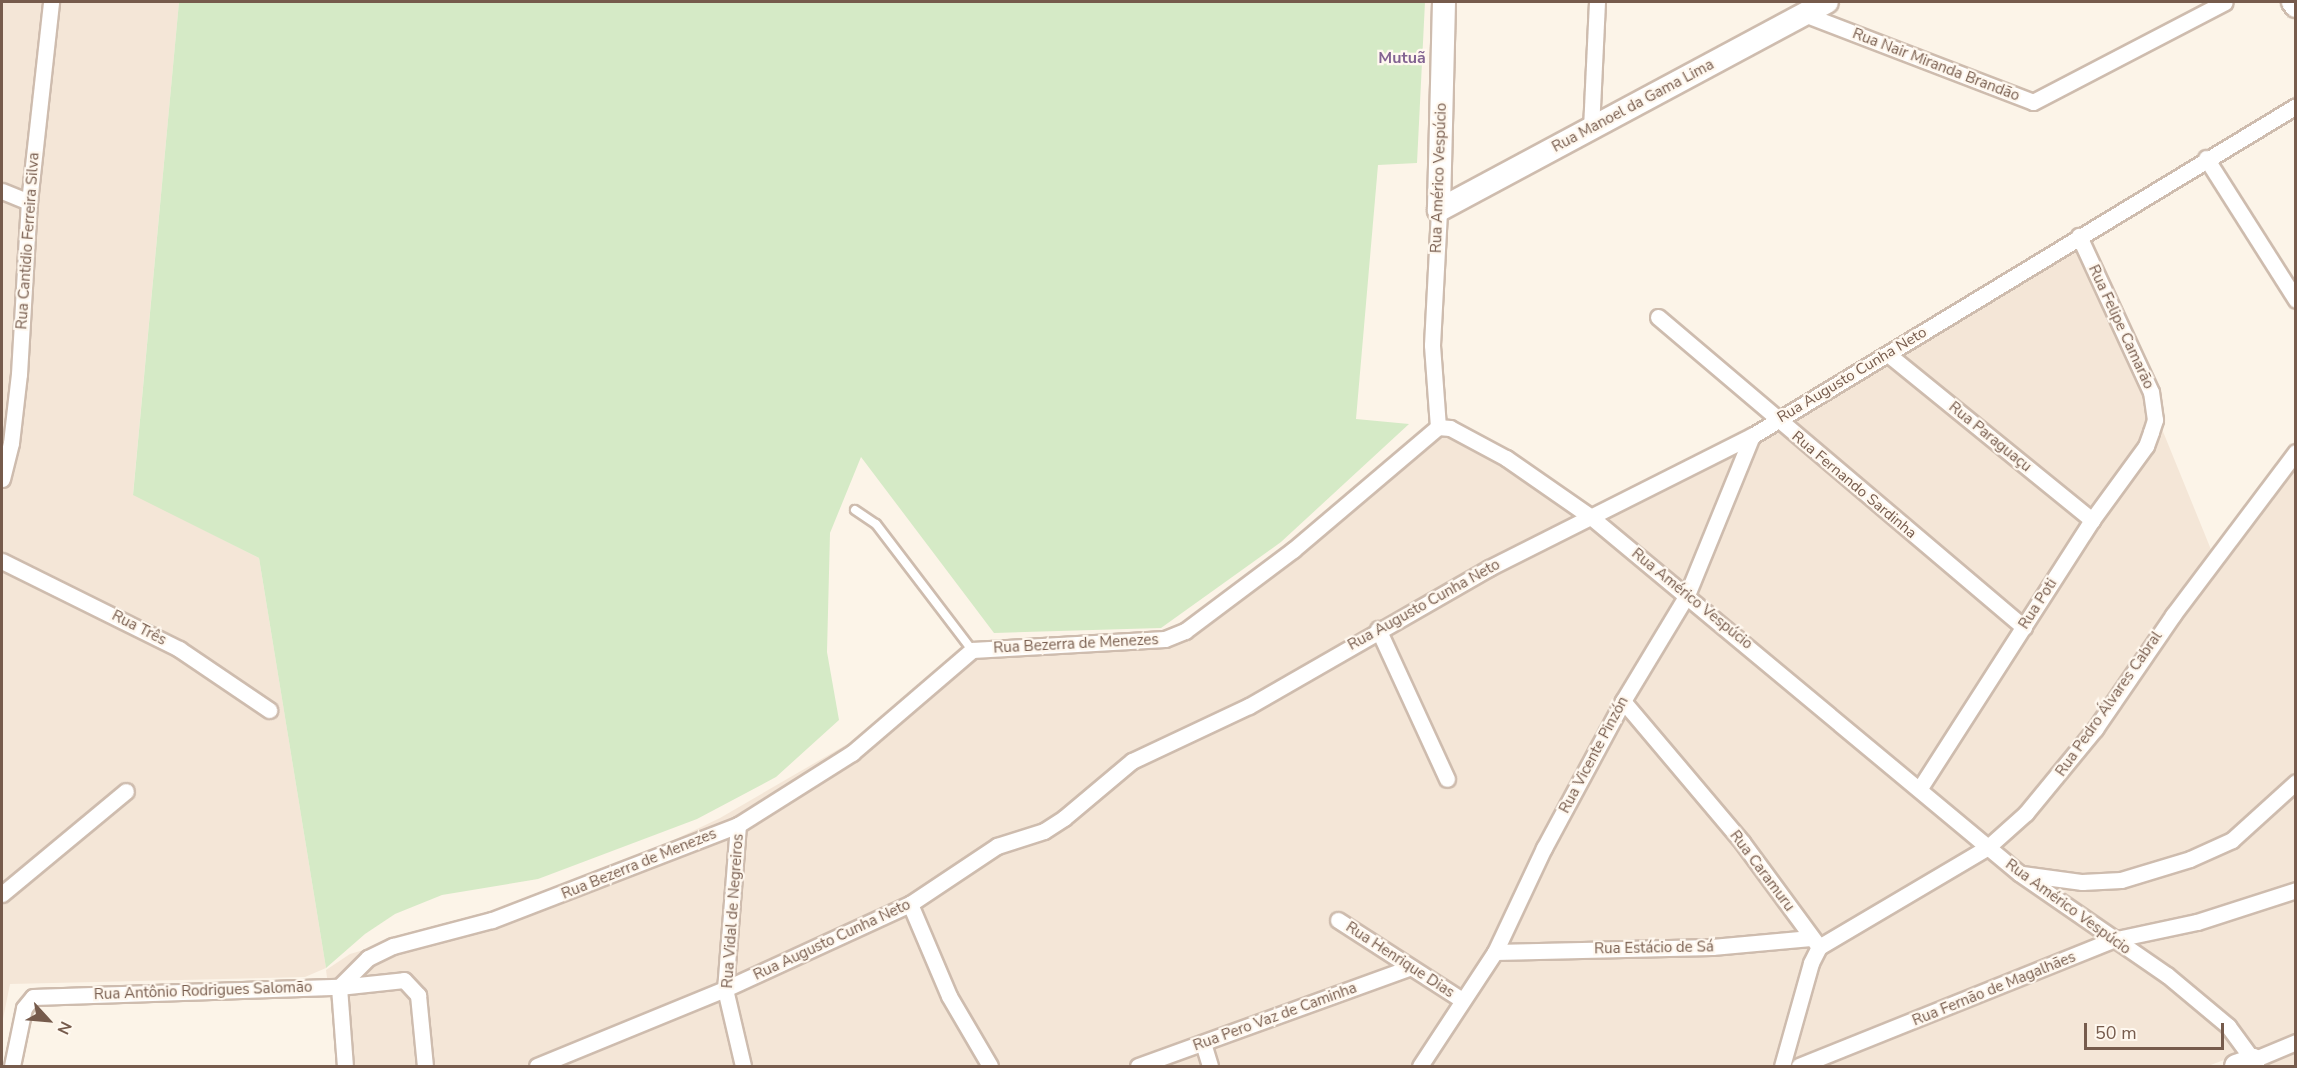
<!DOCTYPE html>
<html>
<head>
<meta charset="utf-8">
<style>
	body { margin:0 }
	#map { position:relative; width:2297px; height:1068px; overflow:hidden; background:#fcf4e8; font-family:"Nunito Sans",sans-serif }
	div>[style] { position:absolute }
	.residential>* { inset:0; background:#f4e6d7 }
	.green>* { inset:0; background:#d5eac6 }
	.roads { filter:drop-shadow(2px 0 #cebcae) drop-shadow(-2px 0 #cebcae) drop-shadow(0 2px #cebcae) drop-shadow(0 -2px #cebcae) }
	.lane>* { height:8px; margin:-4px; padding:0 4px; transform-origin:4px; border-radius:4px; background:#fff }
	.street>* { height:15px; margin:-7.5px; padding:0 7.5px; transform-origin:7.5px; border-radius:7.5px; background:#fff }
	.secondary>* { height:22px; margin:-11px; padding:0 11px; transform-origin:11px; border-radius:11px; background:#fff }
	span { translate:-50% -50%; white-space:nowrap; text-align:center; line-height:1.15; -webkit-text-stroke:4.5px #fff8ef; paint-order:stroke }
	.street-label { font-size:15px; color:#765b4c }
	.neighbourhood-label { font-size:16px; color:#826492; font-weight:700 }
	.frame { position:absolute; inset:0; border:3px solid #765b4c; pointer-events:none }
	.north { position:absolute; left:18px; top:990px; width:60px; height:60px; -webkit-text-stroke:4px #fff8ef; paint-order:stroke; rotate:116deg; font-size:16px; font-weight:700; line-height:24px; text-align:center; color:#765b4c }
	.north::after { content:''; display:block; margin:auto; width:21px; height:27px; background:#765b4c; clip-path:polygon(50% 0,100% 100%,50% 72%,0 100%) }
	.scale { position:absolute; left:2084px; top:1023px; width:140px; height:27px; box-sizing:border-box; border:3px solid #765b4c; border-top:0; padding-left:8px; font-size:18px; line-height:21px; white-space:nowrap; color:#765b4c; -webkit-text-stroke:4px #fff8ef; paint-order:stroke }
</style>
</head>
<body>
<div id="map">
	<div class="residential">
		<div style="clip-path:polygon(2px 2px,179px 2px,133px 494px,259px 558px,326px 968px,305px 977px,10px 984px,2px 1024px)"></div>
		<div style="clip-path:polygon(2083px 235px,2212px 552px,2295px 451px,2295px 1066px,2236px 1066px,2232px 1057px,2208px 1066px,339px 1066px,326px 970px,350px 954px,487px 914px,605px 873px,720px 818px,875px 728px,970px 645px,1141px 648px,1186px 637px,1444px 423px,1593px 515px,1749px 432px)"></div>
	</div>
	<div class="green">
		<div style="clip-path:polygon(179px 2px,1425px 2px,1417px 163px,1378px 165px,1356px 419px,1409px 424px,1281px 542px,1161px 628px,994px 633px,861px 457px,830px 533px,827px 652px,839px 720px,776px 777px,697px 819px,538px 879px,442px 895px,395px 914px,365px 934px,326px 968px,259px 558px,133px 495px)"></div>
	</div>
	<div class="roads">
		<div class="lane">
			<div style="left:855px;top:510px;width:25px;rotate:34deg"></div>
			<div style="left:876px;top:524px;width:158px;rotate:52.7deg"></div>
		</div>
		<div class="street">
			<div style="left:1804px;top:14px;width:245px;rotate:21deg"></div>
			<div style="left:2033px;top:102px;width:216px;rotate:-27.5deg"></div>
			<div style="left:1591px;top:129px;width:127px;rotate:-87.3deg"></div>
			<div style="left:2206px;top:158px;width:168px;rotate:57.6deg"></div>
			<div style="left:2px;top:191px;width:29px;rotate:22deg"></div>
			<div style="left:1658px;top:317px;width:480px;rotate:40.3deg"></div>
			<div style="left:1889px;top:355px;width:262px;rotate:39.1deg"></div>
			<div style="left:1438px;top:427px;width:12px;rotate:5deg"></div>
			<div style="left:1450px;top:428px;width:64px;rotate:28.2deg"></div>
			<div style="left:1506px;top:458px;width:103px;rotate:34.8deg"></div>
			<div style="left:1591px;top:517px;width:557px;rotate:39.75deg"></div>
			<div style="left:2019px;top:873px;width:180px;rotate:34.6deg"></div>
			<div style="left:2167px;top:975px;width:80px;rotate:39.9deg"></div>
			<div style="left:2228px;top:1026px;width:42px;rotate:53.7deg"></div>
			<div style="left:2253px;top:1060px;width:47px;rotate:-22.7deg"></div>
			<div style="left:1438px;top:427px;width:82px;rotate:-94.2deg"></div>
			<div style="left:1432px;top:345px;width:135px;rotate:-87deg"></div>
			<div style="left:2px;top:479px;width:37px;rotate:-76deg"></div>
			<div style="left:11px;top:443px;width:69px;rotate:-83.4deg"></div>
			<div style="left:19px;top:374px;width:172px;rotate:-86.7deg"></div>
			<div style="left:29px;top:202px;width:201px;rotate:-83.7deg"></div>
			<div style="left:2px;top:561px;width:198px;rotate:26.4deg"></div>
			<div style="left:179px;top:649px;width:109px;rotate:34.1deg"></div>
			<div style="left:1378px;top:629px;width:165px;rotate:65.3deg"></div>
			<div style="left:1623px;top:701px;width:185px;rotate:49.8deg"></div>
			<div style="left:1742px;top:842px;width:130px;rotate:53.7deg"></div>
			<div style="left:1819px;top:947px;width:18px;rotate:117deg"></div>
			<div style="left:1811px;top:963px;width:107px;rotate:105.7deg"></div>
			<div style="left:1920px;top:788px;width:318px;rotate:-57.3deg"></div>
			<div style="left:2092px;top:520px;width:92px;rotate:-53.9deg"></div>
			<div style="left:2146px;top:446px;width:15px;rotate:-70deg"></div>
			<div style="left:2151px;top:432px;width:13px;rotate:-72deg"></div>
			<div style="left:2155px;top:420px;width:28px;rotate:-98deg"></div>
			<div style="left:2151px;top:392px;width:172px;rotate:-114.8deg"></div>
			<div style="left:738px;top:825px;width:165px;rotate:94.5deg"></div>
			<div style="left:725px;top:989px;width:79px;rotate:76.8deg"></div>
			<div style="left:2022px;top:874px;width:61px;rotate:7.6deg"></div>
			<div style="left:2082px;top:882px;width:39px;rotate:-3deg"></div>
			<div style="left:2121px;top:880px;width:72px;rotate:-16.9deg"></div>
			<div style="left:2190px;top:859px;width:46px;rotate:-24.3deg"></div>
			<div style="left:2232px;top:840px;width:86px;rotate:-42.2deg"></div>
			<div style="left:2px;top:894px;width:161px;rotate:-39.7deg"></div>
			<div style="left:910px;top:904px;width:100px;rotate:67deg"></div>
			<div style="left:949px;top:996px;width:81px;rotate:59.6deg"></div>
			<div style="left:1338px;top:920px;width:148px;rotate:32.8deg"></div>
			<div style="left:1819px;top:947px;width:196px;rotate:-30.6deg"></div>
			<div style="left:1988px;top:847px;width:51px;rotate:-41.8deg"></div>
			<div style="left:2026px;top:813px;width:109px;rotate:-50.6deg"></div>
			<div style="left:2095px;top:729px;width:138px;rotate:-55.6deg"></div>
			<div style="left:2173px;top:615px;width:204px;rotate:-53deg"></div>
			<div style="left:1495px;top:952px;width:217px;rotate:-1.3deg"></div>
			<div style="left:1712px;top:947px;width:99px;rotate:-5.2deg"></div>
			<div style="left:339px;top:987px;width:41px;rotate:-45deg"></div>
			<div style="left:368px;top:958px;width:28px;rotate:-26deg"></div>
			<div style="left:393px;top:946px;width:102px;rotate:-14.7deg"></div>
			<div style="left:492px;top:920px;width:264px;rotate:-21.1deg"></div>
			<div style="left:738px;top:825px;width:135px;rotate:-32.3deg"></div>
			<div style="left:852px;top:753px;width:158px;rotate:-40.6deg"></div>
			<div style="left:972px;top:650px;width:193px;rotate:-3.3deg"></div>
			<div style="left:1165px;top:639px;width:22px;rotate:-22deg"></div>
			<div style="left:1185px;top:631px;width:135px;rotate:-36.9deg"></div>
			<div style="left:1293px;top:550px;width:190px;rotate:-40.3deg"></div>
			<div style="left:339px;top:987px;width:79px;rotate:85.7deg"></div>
			<div style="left:1203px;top:1043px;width:24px;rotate:73deg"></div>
			<div style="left:12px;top:1066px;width:59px;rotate:-78.3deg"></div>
			<div style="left:24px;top:1008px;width:14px;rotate:-51deg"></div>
			<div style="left:33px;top:997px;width:306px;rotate:-1.9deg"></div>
			<div style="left:339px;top:987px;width:65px;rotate:-6.1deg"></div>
			<div style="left:404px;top:980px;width:21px;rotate:47deg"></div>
			<div style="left:418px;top:995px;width:71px;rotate:84.4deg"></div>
			<div style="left:537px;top:1066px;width:203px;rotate:-22.3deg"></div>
			<div style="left:725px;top:989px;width:204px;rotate:-24.7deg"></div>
			<div style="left:910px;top:904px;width:105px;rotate:-33.7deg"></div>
			<div style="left:997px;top:846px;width:49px;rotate:-17.7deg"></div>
			<div style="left:1044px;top:831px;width:24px;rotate:-33deg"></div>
			<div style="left:1064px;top:818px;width:89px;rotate:-40deg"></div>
			<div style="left:1132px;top:761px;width:129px;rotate:-25.2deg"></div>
			<div style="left:1249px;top:706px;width:277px;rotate:-29.9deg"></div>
			<div style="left:1489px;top:568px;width:294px;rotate:-26.7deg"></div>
			<div style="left:1752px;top:436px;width:636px;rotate:-31.24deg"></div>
			<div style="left:1138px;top:1066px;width:290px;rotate:-19.9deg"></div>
			<div style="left:1420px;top:1066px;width:136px;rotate:-56.7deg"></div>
			<div style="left:1495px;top:952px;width:115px;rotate:-64.8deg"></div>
			<div style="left:1544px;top:848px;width:167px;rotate:-61.7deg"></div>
			<div style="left:1623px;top:701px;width:124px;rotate:-58.9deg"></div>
			<div style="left:1687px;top:595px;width:172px;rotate:-67.8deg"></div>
			<div style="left:1799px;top:1066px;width:337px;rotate:-21.9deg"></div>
			<div style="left:2112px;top:940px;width:87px;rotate:-12deg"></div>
			<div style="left:2197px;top:922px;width:104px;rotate:-17.9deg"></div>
		</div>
		<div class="secondary">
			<div style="left:1444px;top:2px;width:208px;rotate:91.4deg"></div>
			<div style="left:1439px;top:210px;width:440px;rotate:-28.2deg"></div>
			<div style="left:2293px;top:2px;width:5px;rotate:53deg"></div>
			<div style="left:2236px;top:1066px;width:18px;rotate:-19deg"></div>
			<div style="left:2253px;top:1060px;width:6px;rotate:90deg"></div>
		</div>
	</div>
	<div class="street-label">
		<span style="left:1936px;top:65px;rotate:21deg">Rua Nair Miranda Brandão</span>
		<span style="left:1633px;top:106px;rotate:-28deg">Rua Manoel da Gama Lima</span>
		<span style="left:1439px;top:178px;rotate:-88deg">Rua Américo Vespúcio</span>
		<span style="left:28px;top:241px;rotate:-86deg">Rua Cantidio Ferreira Silva</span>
		<span style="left:2121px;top:327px;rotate:65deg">Rua Felipe Camarão</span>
		<span style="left:1852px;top:375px;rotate:-31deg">Rua Augusto Cunha Neto</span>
		<span style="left:1990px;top:437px;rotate:39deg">Rua Paraguaçu</span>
		<span style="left:1854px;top:485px;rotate:40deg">Rua Fernando Sardinha</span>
		<span style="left:1692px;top:599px;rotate:39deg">Rua Américo Vespúcio</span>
		<span style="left:2038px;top:604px;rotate:-57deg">Rua Poti</span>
		<span style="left:1424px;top:605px;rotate:-29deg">Rua Augusto Cunha Neto</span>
		<span style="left:139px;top:628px;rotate:27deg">Rua Três</span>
		<span style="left:1076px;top:644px;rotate:-3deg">Rua Bezerra de Menezes</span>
		<span style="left:2109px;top:704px;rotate:-55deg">Rua Pedro Álvares Cabral</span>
		<span style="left:1594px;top:755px;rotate:-62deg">Rua Vicente Pinzón</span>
		<span style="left:639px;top:864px;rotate:-22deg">Rua Bezerra de Menezes</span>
		<span style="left:1762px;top:871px;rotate:53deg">Rua Caramuru</span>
		<span style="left:2068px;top:907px;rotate:36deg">Rua Américo Vespúcio</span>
		<span style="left:733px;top:911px;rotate:-86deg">Rua Vidal de Negreiros</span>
		<span style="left:832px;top:940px;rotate:-25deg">Rua Augusto Cunha Neto</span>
		<span style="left:1654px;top:948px;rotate:-1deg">Rua Estácio de Sá</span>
		<span style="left:1400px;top:960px;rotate:33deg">Rua Henrique Dias</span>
		<span style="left:1994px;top:989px;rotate:-22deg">Rua Fernão de Magalhães</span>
		<span style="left:203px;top:991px;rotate:-2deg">Rua Antônio Rodrigues Salomão</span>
		<span style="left:1275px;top:1017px;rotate:-20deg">Rua Pero Vaz de Caminha</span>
	</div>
	<div class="neighbourhood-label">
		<span style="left:1402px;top:58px">Mutuã</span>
	</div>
	<div class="frame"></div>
	<div class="north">N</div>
	<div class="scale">50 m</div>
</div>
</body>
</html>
